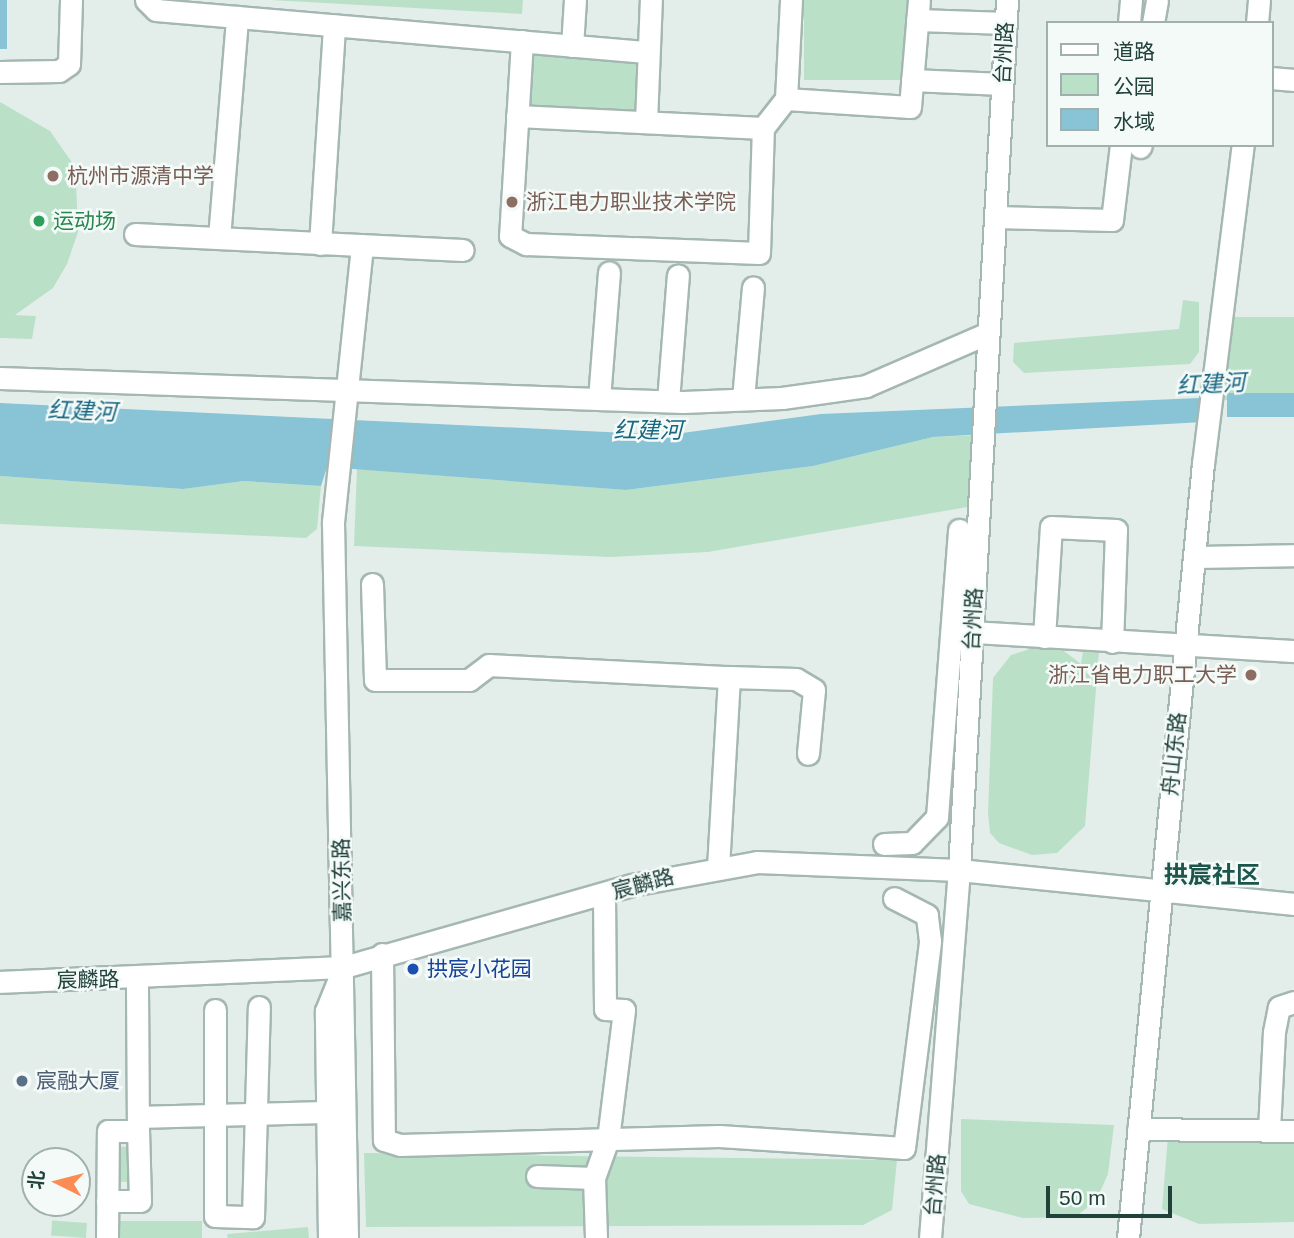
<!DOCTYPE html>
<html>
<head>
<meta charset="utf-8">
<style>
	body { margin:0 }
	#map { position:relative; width:1294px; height:1238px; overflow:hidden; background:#e3eeea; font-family:Helvetica,"Noto Sans SC",sans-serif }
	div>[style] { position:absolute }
	.green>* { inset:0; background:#bbe0c8; transform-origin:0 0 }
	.water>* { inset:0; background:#88c3d6; transform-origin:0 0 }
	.roads { filter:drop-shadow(2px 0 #a5b7b2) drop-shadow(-2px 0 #a5b7b2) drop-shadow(0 2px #a5b7b2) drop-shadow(0 -2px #a5b7b2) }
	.minor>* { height:21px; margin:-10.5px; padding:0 10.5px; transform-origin:10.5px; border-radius:10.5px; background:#fff }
	.dots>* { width:19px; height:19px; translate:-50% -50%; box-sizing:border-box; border:4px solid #f4faf8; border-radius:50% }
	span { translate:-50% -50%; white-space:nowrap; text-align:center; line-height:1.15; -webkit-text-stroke:5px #f4faf8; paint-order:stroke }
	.street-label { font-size:21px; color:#21413b }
	.education-label { font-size:21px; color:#785e54 }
	.left { translate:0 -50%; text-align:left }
	.right { translate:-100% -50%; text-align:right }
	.leisure-label { font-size:21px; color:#27864d }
	.transit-label { font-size:21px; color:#164399 }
	.service-label { font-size:21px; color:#4e5e75 }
	.water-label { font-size:23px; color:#176682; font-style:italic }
	.quarter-label { font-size:24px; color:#1b554c; font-weight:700 }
	.legend { position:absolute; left:1046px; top:21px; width:228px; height:126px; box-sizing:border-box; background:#f4faf8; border:2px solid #a0b0ac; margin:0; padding:9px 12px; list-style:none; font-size:21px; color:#21413b }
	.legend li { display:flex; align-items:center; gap:14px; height:35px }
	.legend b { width:35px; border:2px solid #a0b0ac }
	.north { position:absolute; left:21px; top:1147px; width:70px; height:70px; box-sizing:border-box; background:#f4faf8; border:2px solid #a0b0ac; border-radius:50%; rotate:276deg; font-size:19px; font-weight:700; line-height:28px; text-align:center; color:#21413b }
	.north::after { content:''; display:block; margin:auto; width:24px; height:32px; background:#fb8c54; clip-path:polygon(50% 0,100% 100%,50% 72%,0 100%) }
	.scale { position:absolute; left:1046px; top:1186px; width:126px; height:32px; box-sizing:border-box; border:4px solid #21413b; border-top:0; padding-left:9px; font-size:21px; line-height:24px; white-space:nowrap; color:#21413b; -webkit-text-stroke:5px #f4faf8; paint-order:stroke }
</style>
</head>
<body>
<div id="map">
	<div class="green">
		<div style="clip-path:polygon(270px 0,523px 0,522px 14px)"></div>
		<div style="left:804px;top:0;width:103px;height:80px"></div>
		<div style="left:527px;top:48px;width:115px;height:62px;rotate:4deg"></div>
		<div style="clip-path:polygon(0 102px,50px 131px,71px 161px,76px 181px,78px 232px,67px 264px,53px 288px,15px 315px,36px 316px,32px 339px,0 338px)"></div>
		<div style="clip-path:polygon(1183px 300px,1199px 302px,1199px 352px,1190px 364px,1024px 373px,1013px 362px,1014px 343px,1179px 329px)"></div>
		<div style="left:1225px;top:317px;width:69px;height:83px"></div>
		<div style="clip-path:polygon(983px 435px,979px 505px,708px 552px,610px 557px,354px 546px,357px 469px,626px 490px,813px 466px,933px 437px)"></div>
		<div style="clip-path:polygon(0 476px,183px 489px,244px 481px,321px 486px,317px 529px,306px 538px,0 524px)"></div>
		<div style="clip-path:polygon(1036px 647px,1064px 651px,1081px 664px,1083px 651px,1099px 652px,1085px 826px,1057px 853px,1032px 855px,999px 843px,990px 833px,988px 813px,993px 678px,1011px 655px)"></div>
		<div style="clip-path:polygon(961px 1119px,1114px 1125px,1108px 1174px,1096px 1201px,1075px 1217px,1023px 1218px,969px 1204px,961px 1191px)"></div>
		<div style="clip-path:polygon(1294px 1134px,1294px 1222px,1199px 1224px,1162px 1209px,1168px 1136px)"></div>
		<div style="left:130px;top:1147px;width:35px;height:13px;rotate:92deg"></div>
		<div style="clip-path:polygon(364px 1153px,573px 1156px,897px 1160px,892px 1210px,863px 1225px,366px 1227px)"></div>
		<div style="left:118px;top:1221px;width:84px;height:17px"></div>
		<div style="left:87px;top:1223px;width:15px;height:35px;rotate:94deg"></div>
		<div style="left:308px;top:1227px;width:11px;height:81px;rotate:85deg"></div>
	</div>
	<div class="water">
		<div style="left:0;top:0;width:7px;height:49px"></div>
		<div style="left:1294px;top:393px;width:24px;height:67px;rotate:90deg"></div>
		<div style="clip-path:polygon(1200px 398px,1203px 422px,933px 437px,813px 466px,626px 490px,327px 467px,321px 486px,244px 481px,183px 489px,0 476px,0 403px,668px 435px,821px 414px)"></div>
	</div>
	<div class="roads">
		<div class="minor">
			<div style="left:146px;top:0;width:14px;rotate:45deg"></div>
			<div style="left:156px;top:10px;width:494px;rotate:4.9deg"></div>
			<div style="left:917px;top:20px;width:89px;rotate:1.9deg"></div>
			<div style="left:1129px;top:23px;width:23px;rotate:-85deg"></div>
			<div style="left:1153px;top:23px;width:23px;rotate:-80deg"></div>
			<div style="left:1257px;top:23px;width:23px;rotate:-85deg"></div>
			<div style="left:522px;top:41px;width:195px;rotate:93.5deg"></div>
			<div style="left:510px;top:236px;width:18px;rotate:27deg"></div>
			<div style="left:526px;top:244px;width:233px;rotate:2.2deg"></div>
			<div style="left:759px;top:253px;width:125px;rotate:-88.2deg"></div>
			<div style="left:572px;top:46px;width:46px;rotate:-86.3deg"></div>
			<div style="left:0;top:72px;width:59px;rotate:-1deg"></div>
			<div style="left:59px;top:71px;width:12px;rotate:-35deg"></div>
			<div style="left:69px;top:64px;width:64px;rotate:-88.2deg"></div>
			<div style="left:1271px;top:78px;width:23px;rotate:5deg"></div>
			<div style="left:912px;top:80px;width:90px;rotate:2.5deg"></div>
			<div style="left:786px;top:99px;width:99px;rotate:-87.1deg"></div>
			<div style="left:517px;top:116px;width:246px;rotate:2.8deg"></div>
			<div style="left:763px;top:128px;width:37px;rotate:-52deg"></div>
			<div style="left:786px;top:99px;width:124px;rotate:3.7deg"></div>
			<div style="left:910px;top:107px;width:107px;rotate:-85.2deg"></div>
			<div style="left:646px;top:122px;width:122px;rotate:-87.7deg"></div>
			<div style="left:1140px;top:147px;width:2px;rotate:-63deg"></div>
			<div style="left:995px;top:217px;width:117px;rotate:1.5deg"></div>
			<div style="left:1112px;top:220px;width:76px;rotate:-83.2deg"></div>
			<div style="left:135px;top:234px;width:328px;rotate:2.8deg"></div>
			<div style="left:219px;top:238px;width:222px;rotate:-85.3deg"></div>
			<div style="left:320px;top:244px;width:219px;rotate:-86.3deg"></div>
			<div style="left:0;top:378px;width:683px;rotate:2.01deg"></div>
			<div style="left:683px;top:402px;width:99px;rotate:-2.3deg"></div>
			<div style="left:782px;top:398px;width:85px;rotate:-8.1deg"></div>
			<div style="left:866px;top:386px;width:133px;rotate:-23.5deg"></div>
			<div style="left:599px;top:399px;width:127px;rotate:-85.5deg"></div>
			<div style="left:743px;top:399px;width:112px;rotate:-84.9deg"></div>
			<div style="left:668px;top:401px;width:126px;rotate:-85.5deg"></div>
			<div style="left:1194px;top:557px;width:100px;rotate:-1.1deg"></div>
			<div style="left:372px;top:584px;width:96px;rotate:88.2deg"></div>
			<div style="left:375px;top:680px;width:94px"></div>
			<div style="left:469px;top:680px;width:25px;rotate:-37deg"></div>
			<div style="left:489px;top:665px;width:240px;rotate:2.9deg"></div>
			<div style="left:729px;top:677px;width:188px;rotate:93.3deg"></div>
			<div style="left:973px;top:632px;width:322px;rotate:3.4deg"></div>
			<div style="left:1044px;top:637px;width:110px;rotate:-86.4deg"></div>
			<div style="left:1051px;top:527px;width:65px;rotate:2.6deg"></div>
			<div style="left:1116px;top:530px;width:112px;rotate:92deg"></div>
			<div style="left:729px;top:677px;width:67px;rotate:1.7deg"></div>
			<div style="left:796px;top:679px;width:21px;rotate:31deg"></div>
			<div style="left:814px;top:690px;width:64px;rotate:95.4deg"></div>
			<div style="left:884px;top:844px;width:28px;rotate:-2deg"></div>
			<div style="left:912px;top:843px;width:36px;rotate:-46deg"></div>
			<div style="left:937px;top:817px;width:288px;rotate:-85.6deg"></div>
			<div style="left:382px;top:954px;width:186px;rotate:89.4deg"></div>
			<div style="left:384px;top:1140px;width:17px;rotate:17deg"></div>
			<div style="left:400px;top:1145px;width:319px;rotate:-1.6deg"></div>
			<div style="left:719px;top:1136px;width:185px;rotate:3.7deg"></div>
			<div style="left:904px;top:1148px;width:209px;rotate:-82.8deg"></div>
			<div style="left:930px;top:941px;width:26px;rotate:-97deg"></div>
			<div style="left:927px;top:915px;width:37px;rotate:-153deg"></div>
			<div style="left:0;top:982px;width:344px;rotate:-2.5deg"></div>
			<div style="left:344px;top:967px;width:299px;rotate:-15.9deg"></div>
			<div style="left:632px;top:885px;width:127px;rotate:-10.4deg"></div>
			<div style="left:757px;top:862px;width:202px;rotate:2.3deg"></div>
			<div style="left:959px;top:870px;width:337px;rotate:5.8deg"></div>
			<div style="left:215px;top:1010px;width:206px;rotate:90deg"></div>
			<div style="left:215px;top:1216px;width:38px;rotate:2deg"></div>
			<div style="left:253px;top:1217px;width:210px;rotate:-88.4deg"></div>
			<div style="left:138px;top:1117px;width:186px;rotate:-1.5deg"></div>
			<div style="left:1138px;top:1129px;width:156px;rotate:0.7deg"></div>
			<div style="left:1269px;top:1130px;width:98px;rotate:-87.1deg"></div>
			<div style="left:1274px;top:1032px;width:25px;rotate:-79deg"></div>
			<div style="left:1279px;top:1007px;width:16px;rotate:-18deg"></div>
			<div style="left:537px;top:1176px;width:57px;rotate:2deg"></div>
			<div style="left:107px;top:1201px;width:33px"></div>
			<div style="left:140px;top:1201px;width:70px;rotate:-91.6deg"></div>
			<div style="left:107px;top:1238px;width:107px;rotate:-89.5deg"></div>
			<div style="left:108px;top:1131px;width:30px"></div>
			<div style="left:138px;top:1131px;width:152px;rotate:-90.4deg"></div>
			<div style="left:329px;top:1238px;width:227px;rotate:-90.8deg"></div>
			<div style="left:326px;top:1011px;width:38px;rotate:-68deg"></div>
			<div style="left:347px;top:1238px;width:716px;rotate:-91.12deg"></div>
			<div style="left:333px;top:522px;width:278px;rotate:-84deg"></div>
			<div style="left:596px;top:1238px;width:60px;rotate:-91.9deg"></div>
			<div style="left:594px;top:1178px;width:41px;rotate:-70.3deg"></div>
			<div style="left:608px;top:1139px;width:130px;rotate:-82.9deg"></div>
			<div style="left:624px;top:1010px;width:19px;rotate:-177deg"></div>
			<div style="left:605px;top:1009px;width:115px;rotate:-90.5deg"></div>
			<div style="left:930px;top:1238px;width:369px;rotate:-85.5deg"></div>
			<div style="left:959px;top:870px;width:871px;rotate:-86.84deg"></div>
			<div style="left:1128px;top:1238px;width:778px;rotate:-84.47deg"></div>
			<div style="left:1203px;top:464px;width:321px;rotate:-82.9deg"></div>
		</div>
	</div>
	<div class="dots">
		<div style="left:53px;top:176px;background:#8d6e63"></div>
		<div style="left:512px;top:202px;background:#8d6e63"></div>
		<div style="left:39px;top:221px;background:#2e9e5b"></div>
		<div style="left:1251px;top:675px;background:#8d6e63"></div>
		<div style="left:413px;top:969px;background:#1a4fb4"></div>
		<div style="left:22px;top:1081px;background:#5c6f8a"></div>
	</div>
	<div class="street-label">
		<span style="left:1004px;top:53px;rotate:-87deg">台州路</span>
		<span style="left:973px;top:619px;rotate:-87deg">台州路</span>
		<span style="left:1174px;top:754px;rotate:-84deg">舟山东路</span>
		<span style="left:342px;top:880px;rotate:-91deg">嘉兴东路</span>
		<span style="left:643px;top:884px;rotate:-15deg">宸麟路</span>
		<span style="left:88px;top:980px;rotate:-1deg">宸麟路</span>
		<span style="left:935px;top:1185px;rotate:-85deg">台州路</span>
	</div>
	<div class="education-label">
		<span class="left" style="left:67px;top:176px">杭州市源清中学</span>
		<span class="left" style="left:526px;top:202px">浙江电力职业技术学院</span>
		<span class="right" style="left:1237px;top:675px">浙江省电力职工大学</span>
	</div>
	<div class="leisure-label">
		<span class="left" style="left:53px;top:221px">运动场</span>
	</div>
	<div class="transit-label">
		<span class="left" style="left:427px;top:969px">拱宸小花园</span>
	</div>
	<div class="service-label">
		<span class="left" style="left:36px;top:1081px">宸融大厦</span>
	</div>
	<div class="water-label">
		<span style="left:1211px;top:384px;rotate:-3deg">红建河</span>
		<span style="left:82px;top:411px;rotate:2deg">红建河</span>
		<span style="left:648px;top:430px">红建河</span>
	</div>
	<div class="quarter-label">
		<span style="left:1212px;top:875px">拱宸社区</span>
	</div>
	<ul class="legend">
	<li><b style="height:9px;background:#fff"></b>道路</li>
	<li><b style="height:19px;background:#bbe0c8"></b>公园</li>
	<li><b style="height:19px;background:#88c3d6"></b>水域</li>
	</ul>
	<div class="north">北</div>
	<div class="scale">50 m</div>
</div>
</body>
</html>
